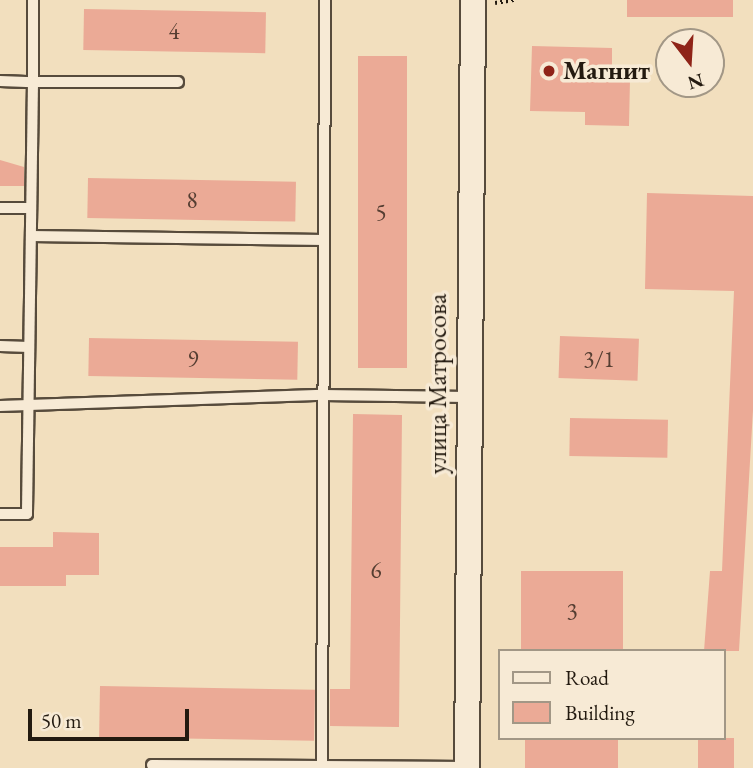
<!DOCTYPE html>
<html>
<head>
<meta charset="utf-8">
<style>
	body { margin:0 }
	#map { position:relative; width:753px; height:768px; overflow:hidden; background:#f2dfbe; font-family:"EB Garamond",serif }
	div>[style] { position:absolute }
	.building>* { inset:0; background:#ebaa96; transform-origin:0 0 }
	.path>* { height:3.5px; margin-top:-1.75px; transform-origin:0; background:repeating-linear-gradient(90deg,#231a10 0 2px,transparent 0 5.5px) }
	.roads { filter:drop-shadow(2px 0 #574b3c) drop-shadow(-2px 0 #574b3c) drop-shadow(0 2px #574b3c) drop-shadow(0 -2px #574b3c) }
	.service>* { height:10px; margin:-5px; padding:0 5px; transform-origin:5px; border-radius:5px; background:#f7ead5 }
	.tertiary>* { height:24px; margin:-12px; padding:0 12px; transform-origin:12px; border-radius:12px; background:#f7ead5 }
	.dots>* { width:19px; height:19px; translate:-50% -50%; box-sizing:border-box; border:4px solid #f7ead5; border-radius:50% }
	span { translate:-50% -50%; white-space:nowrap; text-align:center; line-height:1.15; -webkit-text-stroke:7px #f7ead5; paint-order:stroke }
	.number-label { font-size:23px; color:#553e32 }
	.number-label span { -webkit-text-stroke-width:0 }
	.poi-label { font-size:26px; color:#231a10; font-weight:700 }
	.left { translate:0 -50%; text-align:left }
	.street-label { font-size:26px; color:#231a10 }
	.legend { position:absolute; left:498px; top:649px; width:228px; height:91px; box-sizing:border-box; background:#f7ead5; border:2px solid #a29786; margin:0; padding:9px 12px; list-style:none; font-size:21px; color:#231a10 }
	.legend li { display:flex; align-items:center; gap:14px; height:35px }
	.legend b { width:35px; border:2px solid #a29786 }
	.north { position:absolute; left:655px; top:28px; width:70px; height:70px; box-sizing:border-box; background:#f7ead5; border:2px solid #a29786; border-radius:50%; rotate:163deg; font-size:19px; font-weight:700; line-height:28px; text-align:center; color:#231a10 }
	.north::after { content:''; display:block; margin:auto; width:24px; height:32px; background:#8f2418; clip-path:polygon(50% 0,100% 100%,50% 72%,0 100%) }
	.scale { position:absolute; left:28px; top:709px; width:161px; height:32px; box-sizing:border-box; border:4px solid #231a10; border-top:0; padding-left:9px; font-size:21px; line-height:24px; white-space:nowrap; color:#231a10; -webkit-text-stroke:5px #f7ead5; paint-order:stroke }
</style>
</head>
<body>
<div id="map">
	<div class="building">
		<div style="left:627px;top:0;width:106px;height:17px"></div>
		<div style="left:84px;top:9px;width:182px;height:41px;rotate:1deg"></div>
		<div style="clip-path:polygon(532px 46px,612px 48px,612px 80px,630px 80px,629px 126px,585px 125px,585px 112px,530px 111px)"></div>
		<div style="left:358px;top:56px;width:49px;height:312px"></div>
		<div style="clip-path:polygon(0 160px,24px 167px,24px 186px,0 186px)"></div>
		<div style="left:88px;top:178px;width:208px;height:40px;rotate:1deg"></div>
		<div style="clip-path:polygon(647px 193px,753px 196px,753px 410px,739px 651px,704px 651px,710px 571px,722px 571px,734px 291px,645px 289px)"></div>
		<div style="left:560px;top:336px;width:79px;height:42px;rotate:2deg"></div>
		<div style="left:89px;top:338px;width:209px;height:38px;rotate:1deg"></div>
		<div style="clip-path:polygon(353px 414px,402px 415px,399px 727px,330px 726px,330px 689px,350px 689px)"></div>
		<div style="left:570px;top:418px;width:98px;height:38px;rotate:1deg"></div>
		<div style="clip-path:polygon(53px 532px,99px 533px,99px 575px,66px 575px,66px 586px,0 586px,0 547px,53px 547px)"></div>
		<div style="left:521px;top:571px;width:102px;height:80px"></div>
		<div style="left:100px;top:686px;width:215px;height:51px;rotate:1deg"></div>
		<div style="left:525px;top:738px;width:93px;height:30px"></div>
		<div style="left:698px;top:738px;width:36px;height:30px"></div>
	</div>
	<div class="path">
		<div style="left:495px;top:3px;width:20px;rotate:-9deg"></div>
	</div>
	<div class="roads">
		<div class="service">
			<div style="left:33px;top:0;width:82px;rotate:90deg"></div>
			<div style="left:33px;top:82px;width:145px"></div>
			<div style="left:325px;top:0;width:766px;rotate:90.22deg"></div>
			<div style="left:322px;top:766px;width:144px;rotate:0.4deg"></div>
			<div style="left:0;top:81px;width:33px;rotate:2deg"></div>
			<div style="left:33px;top:82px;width:432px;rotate:90.8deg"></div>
			<div style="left:27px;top:514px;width:27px;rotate:180deg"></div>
			<div style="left:0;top:208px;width:31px"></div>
			<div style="left:31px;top:236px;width:293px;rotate:0.8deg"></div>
			<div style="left:0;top:346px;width:29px;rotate:2deg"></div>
			<div style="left:0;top:406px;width:323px;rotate:-2deg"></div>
			<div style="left:323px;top:395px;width:144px;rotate:0.8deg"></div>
			<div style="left:152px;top:765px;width:170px;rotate:0.3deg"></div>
		</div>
		<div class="tertiary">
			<div style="left:467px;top:768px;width:768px;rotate:-89.55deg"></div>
		</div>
	</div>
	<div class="dots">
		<div style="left:549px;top:71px;background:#8f2418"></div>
	</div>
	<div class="number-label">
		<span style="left:174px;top:31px">4</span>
		<span style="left:192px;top:200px">8</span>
		<span style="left:381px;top:212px">5</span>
		<span style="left:193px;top:359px">9</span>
		<span style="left:599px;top:359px">3/1</span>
		<span style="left:376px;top:570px">6</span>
		<span style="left:572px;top:611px">3</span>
	</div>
	<div class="poi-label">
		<span class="left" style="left:563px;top:71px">Магнит</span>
	</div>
	<div class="street-label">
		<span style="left:438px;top:384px;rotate:-90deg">улица Матросова</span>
	</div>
	<ul class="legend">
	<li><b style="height:9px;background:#f7ead5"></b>Road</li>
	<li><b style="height:19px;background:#ebaa96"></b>Building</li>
	</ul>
	<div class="north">N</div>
	<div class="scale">50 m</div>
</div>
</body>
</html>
